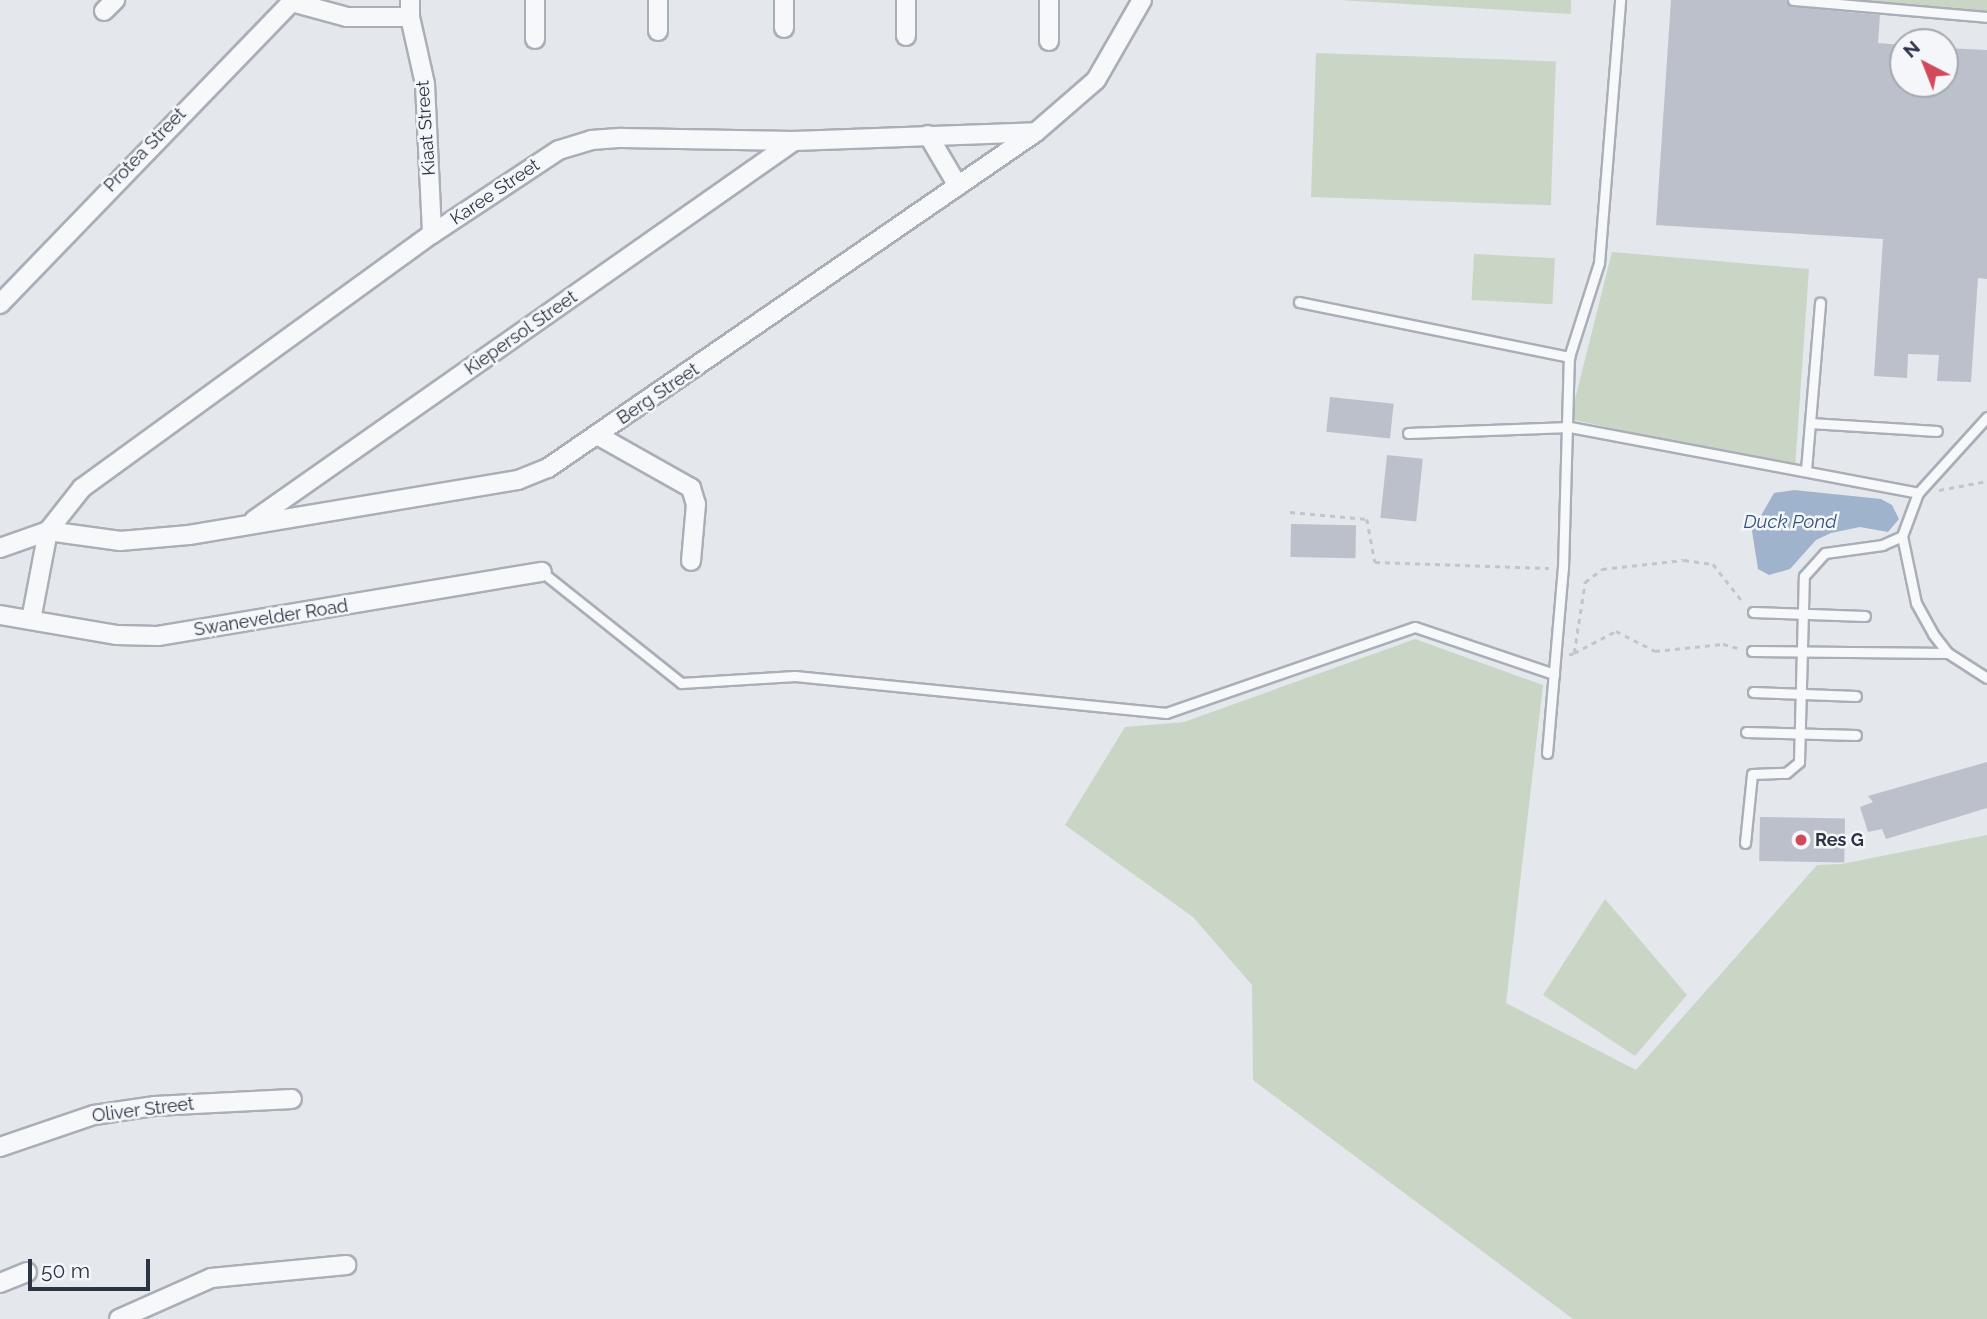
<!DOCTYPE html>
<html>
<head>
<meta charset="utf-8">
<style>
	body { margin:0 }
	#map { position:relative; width:1987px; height:1319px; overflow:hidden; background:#e4e7ec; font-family:Raleway,sans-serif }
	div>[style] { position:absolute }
	.green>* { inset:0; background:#c9d6c5; transform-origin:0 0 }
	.water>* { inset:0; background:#9fb4cc }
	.building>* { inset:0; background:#bbc0ca; transform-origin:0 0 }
	.path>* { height:2.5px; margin-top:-1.25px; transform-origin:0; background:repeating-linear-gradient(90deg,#c2c5cb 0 5px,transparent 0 10px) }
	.roads { filter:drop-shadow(2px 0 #a9aeb7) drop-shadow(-2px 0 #a9aeb7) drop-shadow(0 2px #a9aeb7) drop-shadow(0 -2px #a9aeb7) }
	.service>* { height:9px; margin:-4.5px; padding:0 4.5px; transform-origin:4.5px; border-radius:4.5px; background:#f7f8fa }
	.minor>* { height:18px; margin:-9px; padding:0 9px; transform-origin:9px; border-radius:9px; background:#f7f8fa }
	.dots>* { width:19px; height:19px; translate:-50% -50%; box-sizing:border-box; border:4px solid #f4f6f9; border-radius:50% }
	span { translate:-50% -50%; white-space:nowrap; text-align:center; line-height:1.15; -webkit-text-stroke:5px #f4f6f9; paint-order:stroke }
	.street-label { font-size:18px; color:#2b3445 }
	.poi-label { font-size:18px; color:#2b3445; font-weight:700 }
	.left { translate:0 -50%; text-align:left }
	.water-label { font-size:19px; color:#34527a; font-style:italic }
	.north { position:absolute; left:1889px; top:28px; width:70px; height:70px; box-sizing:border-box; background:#f4f6f9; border:2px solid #a4a8b1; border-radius:50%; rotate:318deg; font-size:19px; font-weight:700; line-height:28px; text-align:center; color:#2b3445 }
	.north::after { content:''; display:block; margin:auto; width:24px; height:32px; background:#d1495b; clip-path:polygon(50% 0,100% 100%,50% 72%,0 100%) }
	.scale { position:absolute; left:28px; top:1259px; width:122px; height:32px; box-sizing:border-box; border:4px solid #2b3445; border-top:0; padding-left:9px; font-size:21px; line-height:24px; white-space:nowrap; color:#2b3445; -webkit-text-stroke:5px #f4f6f9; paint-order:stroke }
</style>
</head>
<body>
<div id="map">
	<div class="green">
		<div style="clip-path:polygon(1340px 0,1571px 0,1571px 14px)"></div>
		<div style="clip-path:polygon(1800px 0,1987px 0,1987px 13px)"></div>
		<div style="left:1316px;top:53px;width:240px;height:144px;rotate:2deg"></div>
		<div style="clip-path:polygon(1612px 252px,1809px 269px,1795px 468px,1570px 419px)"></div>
		<div style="left:1474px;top:254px;width:81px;height:46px;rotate:3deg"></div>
		<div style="clip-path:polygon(1415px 639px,1543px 685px,1506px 1003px,1636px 1070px,1817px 865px,1842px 864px,1987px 835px,1987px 1319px,1573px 1319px,1253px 1080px,1252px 985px,1193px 917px,1065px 825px,1125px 727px,1184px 722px)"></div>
		<div style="clip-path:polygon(1605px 899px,1687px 995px,1635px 1056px,1543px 995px)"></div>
	</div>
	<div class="water">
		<div style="clip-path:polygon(1794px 490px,1881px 499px,1892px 505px,1899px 519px,1888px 532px,1860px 527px,1831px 533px,1816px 540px,1790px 569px,1769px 575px,1758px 569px,1752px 531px,1774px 493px)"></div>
	</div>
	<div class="building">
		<div style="clip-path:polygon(1671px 0,1786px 0,1792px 7px,1880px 15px,1878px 43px,1903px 45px,1903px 84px,1945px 84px,1945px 48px,1987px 50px,1987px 279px,1978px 278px,1971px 382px,1937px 381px,1939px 355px,1908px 354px,1907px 378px,1874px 376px,1883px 239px,1656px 225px)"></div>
		<div style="left:1330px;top:397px;width:64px;height:35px;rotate:6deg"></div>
		<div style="left:1387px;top:455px;width:36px;height:63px;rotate:6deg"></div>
		<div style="left:1291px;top:524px;width:65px;height:33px;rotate:1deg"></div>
		<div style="clip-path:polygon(1987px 762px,1987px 808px,1886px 839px,1882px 829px,1868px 832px,1860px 807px,1873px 802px,1868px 796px)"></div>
		<div style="left:1760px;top:817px;width:85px;height:44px;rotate:1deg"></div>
	</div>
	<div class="path">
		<div style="left:1939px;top:490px;width:49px;rotate:-10.6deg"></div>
		<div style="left:1290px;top:512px;width:77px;rotate:5.2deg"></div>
		<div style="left:1367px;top:519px;width:44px;rotate:79.5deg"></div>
		<div style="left:1375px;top:562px;width:174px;rotate:2deg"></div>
		<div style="left:1574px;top:653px;width:47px;rotate:-27.6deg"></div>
		<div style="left:1616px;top:631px;width:44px;rotate:27.1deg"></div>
		<div style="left:1655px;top:651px;width:68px;rotate:-5.9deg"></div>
		<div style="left:1723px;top:644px;width:20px;rotate:15deg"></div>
		<div style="left:1569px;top:655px;width:5px;rotate:-22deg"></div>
		<div style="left:1574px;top:653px;width:72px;rotate:-81.2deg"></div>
		<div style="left:1585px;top:582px;width:21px;rotate:-37deg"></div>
		<div style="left:1602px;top:569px;width:82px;rotate:-6.3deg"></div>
		<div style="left:1684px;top:560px;width:29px;rotate:8deg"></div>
		<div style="left:1713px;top:564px;width:48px;rotate:51.7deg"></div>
	</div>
	<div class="roads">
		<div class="service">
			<div style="left:1793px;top:0;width:195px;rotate:5deg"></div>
			<div style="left:1299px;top:302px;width:276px;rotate:11.5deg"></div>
			<div style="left:1987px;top:417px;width:103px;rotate:132.2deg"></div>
			<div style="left:1918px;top:493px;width:46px;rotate:110.4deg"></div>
			<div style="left:1902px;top:536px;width:68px;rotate:78.2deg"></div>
			<div style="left:1916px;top:603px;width:35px;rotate:61deg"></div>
			<div style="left:1933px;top:634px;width:24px;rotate:52deg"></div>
			<div style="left:1948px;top:653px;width:46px;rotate:32.7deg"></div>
			<div style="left:1810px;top:423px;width:127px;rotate:3.6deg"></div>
			<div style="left:1408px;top:433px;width:162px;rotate:-2.1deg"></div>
			<div style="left:1570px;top:427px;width:354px;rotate:10.7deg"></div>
			<div style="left:1806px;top:470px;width:168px;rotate:-85.2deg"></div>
			<div style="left:542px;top:572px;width:178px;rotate:38.6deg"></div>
			<div style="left:681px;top:683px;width:114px;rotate:-3.5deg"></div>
			<div style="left:795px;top:676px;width:373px;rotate:5.7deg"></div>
			<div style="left:1166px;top:713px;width:263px;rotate:-19.1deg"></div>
			<div style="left:1415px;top:627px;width:147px;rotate:18.7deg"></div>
			<div style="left:1753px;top:612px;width:112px;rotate:2deg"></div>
			<div style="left:1752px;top:651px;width:196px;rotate:0.6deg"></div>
			<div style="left:1753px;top:692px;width:103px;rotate:2.2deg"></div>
			<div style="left:1746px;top:732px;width:110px;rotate:1.6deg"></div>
			<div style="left:1547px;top:753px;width:186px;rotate:-85.1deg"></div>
			<div style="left:1563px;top:568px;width:211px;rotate:-88.4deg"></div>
			<div style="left:1569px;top:357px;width:99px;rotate:-72.3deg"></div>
			<div style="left:1599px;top:263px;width:264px;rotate:-85.4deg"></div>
			<div style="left:1745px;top:843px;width:69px;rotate:-84.2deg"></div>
			<div style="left:1752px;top:774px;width:34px;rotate:-2deg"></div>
			<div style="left:1786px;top:773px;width:17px;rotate:-40deg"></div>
			<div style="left:1799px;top:762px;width:186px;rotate:-88.5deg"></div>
			<div style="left:1804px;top:576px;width:31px;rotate:-48deg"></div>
			<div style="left:1825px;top:553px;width:58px;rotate:-8deg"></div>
			<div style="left:1882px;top:545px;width:22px;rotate:-24deg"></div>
		</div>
		<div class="minor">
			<div style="left:410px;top:0;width:17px;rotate:90deg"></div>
			<div style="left:410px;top:17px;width:69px;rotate:77.4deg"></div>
			<div style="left:425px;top:84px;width:150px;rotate:87.3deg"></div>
			<div style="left:535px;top:0;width:39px;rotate:90deg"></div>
			<div style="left:658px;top:0;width:31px;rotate:90deg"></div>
			<div style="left:784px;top:0;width:28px;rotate:90deg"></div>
			<div style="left:1049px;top:0;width:41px;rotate:90deg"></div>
			<div style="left:292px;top:2px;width:57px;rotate:15.3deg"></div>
			<div style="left:347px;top:17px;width:63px"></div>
			<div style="left:104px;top:11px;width:16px;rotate:-45deg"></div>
			<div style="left:906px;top:36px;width:36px;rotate:-90deg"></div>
			<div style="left:928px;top:135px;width:59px;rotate:59.5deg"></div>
			<div style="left:0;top:304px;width:423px;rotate:-46deg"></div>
			<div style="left:597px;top:435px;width:108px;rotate:29.4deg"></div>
			<div style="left:691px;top:488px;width:17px;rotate:73deg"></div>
			<div style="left:696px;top:504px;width:57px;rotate:95deg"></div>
			<div style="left:254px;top:520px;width:660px;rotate:-35.06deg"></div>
			<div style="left:0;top:548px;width:51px;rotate:-19.5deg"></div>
			<div style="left:48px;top:531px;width:73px;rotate:7.9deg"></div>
			<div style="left:120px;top:541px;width:69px;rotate:-5deg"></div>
			<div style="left:189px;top:535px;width:334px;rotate:-9.5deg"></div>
			<div style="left:518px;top:480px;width:32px;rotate:-22deg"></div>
			<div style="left:548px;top:468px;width:592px;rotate:-34.55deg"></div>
			<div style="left:1036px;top:132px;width:79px;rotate:-40.9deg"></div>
			<div style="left:1096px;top:80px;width:92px;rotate:-60.1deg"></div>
			<div style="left:0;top:615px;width:119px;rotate:9.7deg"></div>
			<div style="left:117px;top:635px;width:41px;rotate:1.4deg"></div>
			<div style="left:158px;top:636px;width:389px;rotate:-9.5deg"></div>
			<div style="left:31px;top:620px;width:91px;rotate:-79.2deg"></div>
			<div style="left:48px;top:531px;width:55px;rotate:-51.7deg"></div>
			<div style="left:82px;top:488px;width:432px;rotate:-36deg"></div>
			<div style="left:432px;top:234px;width:152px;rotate:-33.5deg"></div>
			<div style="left:559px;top:150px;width:34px;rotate:-17deg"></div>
			<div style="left:591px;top:140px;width:31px;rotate:-4deg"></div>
			<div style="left:622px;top:138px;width:172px;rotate:1deg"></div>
			<div style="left:794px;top:141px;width:242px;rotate:-2.1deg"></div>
			<div style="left:0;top:1147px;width:99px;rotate:-18.8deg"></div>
			<div style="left:94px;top:1115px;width:62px;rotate:-8.4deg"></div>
			<div style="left:155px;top:1106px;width:137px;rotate:-2.9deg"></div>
			<div style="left:0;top:1283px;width:29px;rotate:-22deg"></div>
			<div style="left:119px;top:1319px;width:101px;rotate:-24deg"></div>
			<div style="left:211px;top:1278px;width:136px;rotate:-5.5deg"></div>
		</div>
	</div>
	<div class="dots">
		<div style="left:1801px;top:840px;background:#d1495b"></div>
	</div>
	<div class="street-label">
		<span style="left:426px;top:128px;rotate:-94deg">Kiaat Street</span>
		<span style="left:145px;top:150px;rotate:-46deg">Protea Street</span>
		<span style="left:495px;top:192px;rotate:-34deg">Karee Street</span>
		<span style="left:521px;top:333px;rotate:-35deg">Kiepersol Street</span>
		<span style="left:658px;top:394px;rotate:-34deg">Berg Street</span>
		<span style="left:271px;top:618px;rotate:-9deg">Swanevelder Road</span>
		<span style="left:143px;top:1110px;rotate:-7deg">Oliver Street</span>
	</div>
	<div class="poi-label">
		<span class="left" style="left:1815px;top:840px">Res G</span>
	</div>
	<div class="water-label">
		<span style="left:1790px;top:522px">Duck Pond</span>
	</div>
	<div class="north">N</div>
	<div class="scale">50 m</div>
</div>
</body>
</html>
